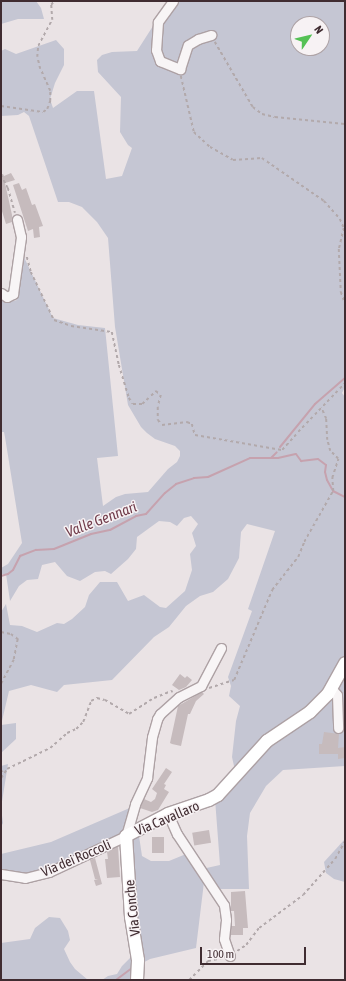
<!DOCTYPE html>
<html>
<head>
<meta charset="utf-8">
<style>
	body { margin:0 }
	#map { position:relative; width:346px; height:981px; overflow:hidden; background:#eae3e5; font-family:"Asap Condensed",sans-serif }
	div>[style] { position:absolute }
	.green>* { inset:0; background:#c5c6d3 }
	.stream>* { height:2px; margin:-1px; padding:0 1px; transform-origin:1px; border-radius:1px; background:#c6a2ae }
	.building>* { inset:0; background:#c6bbbd; transform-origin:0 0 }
	.path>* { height:1.5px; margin-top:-0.75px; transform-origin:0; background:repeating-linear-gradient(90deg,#b2a9ab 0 3px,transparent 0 6px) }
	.roads { filter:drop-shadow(1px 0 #ada1a4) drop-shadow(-1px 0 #ada1a4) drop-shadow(0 1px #ada1a4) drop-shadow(0 -1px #ada1a4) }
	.street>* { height:9px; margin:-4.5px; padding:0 4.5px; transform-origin:4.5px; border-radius:4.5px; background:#f8f5f6 }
	.secondary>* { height:12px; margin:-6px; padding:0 6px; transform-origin:6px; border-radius:6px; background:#fff }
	span { translate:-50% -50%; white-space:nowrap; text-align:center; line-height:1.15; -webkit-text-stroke:3px #f7f2f4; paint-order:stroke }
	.street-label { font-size:14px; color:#402c31 }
	.water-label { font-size:15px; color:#703b4a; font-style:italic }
	.frame { position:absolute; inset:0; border:2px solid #402c31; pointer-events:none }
	.north { position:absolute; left:290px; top:16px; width:40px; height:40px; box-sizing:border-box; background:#f7f2f4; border:1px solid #aea3a6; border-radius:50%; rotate:55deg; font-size:11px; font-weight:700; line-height:16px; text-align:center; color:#402c31 }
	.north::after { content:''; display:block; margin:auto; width:14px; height:18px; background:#55c155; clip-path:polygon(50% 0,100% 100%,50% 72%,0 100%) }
	.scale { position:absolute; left:200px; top:947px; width:106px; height:18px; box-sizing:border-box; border:2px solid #402c31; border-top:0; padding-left:5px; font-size:12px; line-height:14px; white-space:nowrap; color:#402c31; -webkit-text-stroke:3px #f7f2f4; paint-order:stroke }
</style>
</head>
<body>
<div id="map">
	<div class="green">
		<div style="clip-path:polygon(1px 1px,36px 1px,41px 8px,44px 19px,18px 19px,1px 24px)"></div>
		<div style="clip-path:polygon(evenodd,169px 1px,345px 1px,345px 387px,342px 393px,345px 397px,345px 766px,283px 770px,266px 786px,250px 813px,247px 836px,249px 889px,217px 889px,210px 882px,204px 882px,196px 948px,150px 959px,139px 965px,139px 980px,102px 980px,108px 976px,117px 974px,122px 966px,137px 951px,129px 837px,50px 873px,1px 877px,1px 854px,51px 842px,132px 807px,138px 829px,142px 856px,151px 861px,169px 861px,186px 854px,202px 869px,220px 865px,215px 799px,236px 775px,232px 757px,236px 721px,240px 706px,229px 696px,231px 686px,228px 677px,252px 611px,248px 609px,275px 531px,247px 524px,241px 532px,239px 558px,228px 579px,213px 592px,200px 596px,186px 606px,169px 627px,154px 637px,112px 680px,64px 685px,57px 692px,31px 685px,9px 691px,1px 725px,1px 612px,6px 604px,10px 625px,22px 626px,37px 632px,57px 623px,64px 624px,72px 619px,85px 607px,89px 595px,100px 582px,117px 582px,128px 601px,144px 595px,160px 607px,166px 608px,185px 591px,192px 570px,190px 554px,196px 546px,192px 533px,198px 524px,191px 516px,184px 518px,177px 526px,170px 522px,159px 521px,137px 537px,136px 549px,128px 559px,111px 574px,105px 571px,95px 572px,80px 581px,67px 576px,55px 562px,42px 565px,38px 579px,27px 580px,19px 586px,10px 601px,6px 574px,1px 574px,1px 568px,8px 564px,22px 543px,5px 437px,4px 432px,1px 432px,1px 298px,5px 303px,17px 300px,22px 253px,53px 318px,78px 325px,105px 328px,118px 456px,97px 458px,103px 506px,116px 497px,125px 494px,148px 492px,168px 469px,177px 462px,180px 456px,180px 451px,175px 446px,155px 439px,147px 433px,141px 427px,128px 405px,115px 327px,108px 238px,97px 222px,82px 207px,69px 202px,58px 202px,29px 116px,24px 112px,18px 115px,1px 116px,1px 51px,5px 49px,16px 54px,56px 40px,64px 49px,64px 65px,55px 83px,50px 99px,53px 108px,77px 91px,94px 91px,106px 179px,122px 176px,132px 148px,128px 145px,120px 132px,121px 97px,98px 72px,97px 60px,102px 55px,112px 52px,137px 51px,169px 1px,298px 24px,322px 24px,322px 48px,298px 48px,298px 24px)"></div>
		<div style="clip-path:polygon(16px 723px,16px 739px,1px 753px,1px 725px)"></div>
		<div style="clip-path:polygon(8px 764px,1px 808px,3px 823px,1px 827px,1px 766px)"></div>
		<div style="clip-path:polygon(345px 839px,345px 882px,334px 879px,326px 873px,324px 862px)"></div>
		<div style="clip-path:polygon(49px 917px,60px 918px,68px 931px,70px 940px,64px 949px,70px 962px,75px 969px,88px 980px,1px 980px,1px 943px,30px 939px,35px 928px)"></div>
	</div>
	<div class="stream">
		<div style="left:280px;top:447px;width:55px;rotate:-50.9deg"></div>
		<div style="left:315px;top:404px;width:40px;rotate:-41deg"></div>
		<div style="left:271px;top:458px;width:8px;rotate:-45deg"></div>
		<div style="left:1px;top:576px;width:7px;rotate:-16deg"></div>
		<div style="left:8px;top:574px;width:6px;rotate:-39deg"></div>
		<div style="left:13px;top:570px;width:16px;rotate:-63deg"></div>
		<div style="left:20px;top:556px;width:17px;rotate:-21deg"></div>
		<div style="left:36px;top:550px;width:18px;rotate:-3deg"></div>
		<div style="left:54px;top:549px;width:40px;rotate:-22deg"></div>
		<div style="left:91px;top:534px;width:19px;rotate:-12deg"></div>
		<div style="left:110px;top:530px;width:30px;rotate:-28deg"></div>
		<div style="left:136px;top:516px;width:10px;rotate:-11deg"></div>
		<div style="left:146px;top:514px;width:28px;rotate:-48deg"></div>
		<div style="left:165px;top:493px;width:14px;rotate:-39deg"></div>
		<div style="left:176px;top:484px;width:19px;rotate:-18deg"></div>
		<div style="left:194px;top:478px;width:14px;rotate:-4deg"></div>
		<div style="left:208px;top:477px;width:46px;rotate:-24.3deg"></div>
		<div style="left:250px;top:458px;width:28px"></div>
		<div style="left:278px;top:458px;width:18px;rotate:-13deg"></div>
		<div style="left:296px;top:454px;width:9px;rotate:54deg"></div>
		<div style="left:301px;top:461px;width:17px;rotate:-7deg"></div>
		<div style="left:318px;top:459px;width:10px;rotate:37deg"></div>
		<div style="left:326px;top:465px;width:7px;rotate:98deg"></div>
		<div style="left:325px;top:472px;width:8px;rotate:76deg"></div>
		<div style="left:327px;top:480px;width:13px;rotate:61deg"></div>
		<div style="left:333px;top:491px;width:13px;rotate:27deg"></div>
		<div style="left:116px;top:980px;width:20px;rotate:-37deg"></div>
	</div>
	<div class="building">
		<div style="clip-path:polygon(11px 173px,15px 180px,5px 183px,12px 215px,12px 222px,6px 224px,1px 208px,1px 174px,3px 174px,4px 176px)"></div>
		<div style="clip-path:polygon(19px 183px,22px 190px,26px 188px,32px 205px,35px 204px,43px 226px,39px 227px,40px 237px,34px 238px,33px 229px,28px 231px,13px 185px)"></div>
		<div style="clip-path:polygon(180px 674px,185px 678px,187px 676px,192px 680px,186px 687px,179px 690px,172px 685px)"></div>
		<div style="clip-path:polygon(202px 692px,204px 694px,196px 701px,190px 714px,188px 714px,181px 746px,172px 744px,170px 743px,178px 706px)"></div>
		<div style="clip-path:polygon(324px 732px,339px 734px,338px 748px,345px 747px,345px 758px,338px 759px,338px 754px,319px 754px,319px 744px,322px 744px)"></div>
		<div style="clip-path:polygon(166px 768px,172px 772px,164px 784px,166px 785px,164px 789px,169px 792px,158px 810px,152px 812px,140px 808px,144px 799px,151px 802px,155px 799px,157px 793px,152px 789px)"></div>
		<div style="left:209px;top:830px;width:13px;height:17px;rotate:81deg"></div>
		<div style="left:152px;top:837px;width:12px;height:16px"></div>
		<div style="clip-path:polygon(118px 846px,120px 877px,107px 878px,105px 859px,108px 859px,107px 852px)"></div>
		<div style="clip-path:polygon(95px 858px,102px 884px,96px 886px,94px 880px,98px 879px,95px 879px,90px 860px)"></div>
		<div style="clip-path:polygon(245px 891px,248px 928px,243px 928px,243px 935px,230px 935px,231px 926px,235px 926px,234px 911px,231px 911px,231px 892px)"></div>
	</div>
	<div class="path">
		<div style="left:215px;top:42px;width:75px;rotate:59.7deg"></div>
		<div style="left:253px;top:107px;width:11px;rotate:38deg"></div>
		<div style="left:262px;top:114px;width:13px;rotate:13deg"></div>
		<div style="left:275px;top:117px;width:70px;rotate:5.7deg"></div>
		<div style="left:181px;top:76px;width:57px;rotate:76.9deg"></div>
		<div style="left:194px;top:132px;width:22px;rotate:43deg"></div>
		<div style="left:210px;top:147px;width:26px;rotate:29deg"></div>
		<div style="left:233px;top:160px;width:29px;rotate:-4deg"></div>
		<div style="left:262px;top:158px;width:75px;rotate:34.7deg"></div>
		<div style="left:324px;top:201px;width:24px;rotate:48deg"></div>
		<div style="left:340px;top:219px;width:10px;rotate:66deg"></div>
		<div style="left:344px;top:228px;width:22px;rotate:103deg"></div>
		<div style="left:339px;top:249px;width:43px;rotate:87.3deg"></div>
		<div style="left:341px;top:292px;width:12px;rotate:70deg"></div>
		<div style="left:1px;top:106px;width:42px;rotate:8.1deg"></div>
		<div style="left:43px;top:112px;width:5px;rotate:-37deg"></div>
		<div style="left:47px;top:109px;width:9px;rotate:-69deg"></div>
		<div style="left:50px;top:101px;width:10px;rotate:-90deg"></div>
		<div style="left:50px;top:91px;width:24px;rotate:-114deg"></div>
		<div style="left:40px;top:69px;width:12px;rotate:-104deg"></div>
		<div style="left:37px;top:57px;width:11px;rotate:-85deg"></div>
		<div style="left:38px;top:46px;width:30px;rotate:-62deg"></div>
		<div style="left:52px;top:20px;width:15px;rotate:-94deg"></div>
		<div style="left:51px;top:5px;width:5px;rotate:-53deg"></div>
		<div style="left:1px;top:175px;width:15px;rotate:62deg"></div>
		<div style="left:8px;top:188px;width:26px;rotate:74deg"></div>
		<div style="left:27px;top:257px;width:16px;rotate:75deg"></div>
		<div style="left:31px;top:272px;width:53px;rotate:64.4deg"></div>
		<div style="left:54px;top:320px;width:18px;rotate:19deg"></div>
		<div style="left:71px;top:326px;width:41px;rotate:8.3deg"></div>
		<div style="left:112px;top:332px;width:34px;rotate:78deg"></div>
		<div style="left:119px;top:365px;width:34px;rotate:73deg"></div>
		<div style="left:129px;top:398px;width:7px;rotate:56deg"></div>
		<div style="left:133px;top:404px;width:9px"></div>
		<div style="left:142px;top:404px;width:19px;rotate:-43deg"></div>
		<div style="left:156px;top:391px;width:6px;rotate:39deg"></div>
		<div style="left:161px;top:395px;width:12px;rotate:104deg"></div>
		<div style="left:158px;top:407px;width:13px;rotate:90deg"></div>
		<div style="left:158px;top:420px;width:6px;rotate:51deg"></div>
		<div style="left:162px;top:425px;width:25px;rotate:-7deg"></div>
		<div style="left:187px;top:422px;width:5px;rotate:22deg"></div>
		<div style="left:192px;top:424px;width:11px;rotate:75deg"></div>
		<div style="left:195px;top:435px;width:88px;rotate:9.8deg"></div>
		<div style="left:282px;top:450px;width:24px;rotate:-48deg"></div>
		<div style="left:298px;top:432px;width:68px;rotate:-46.2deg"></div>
		<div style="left:1px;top:632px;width:10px;rotate:11deg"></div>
		<div style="left:11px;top:634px;width:9px;rotate:36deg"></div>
		<div style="left:18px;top:639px;width:21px;rotate:101deg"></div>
		<div style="left:14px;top:660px;width:27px;rotate:118deg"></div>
		<div style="left:209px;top:688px;width:26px;rotate:-18deg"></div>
		<div style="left:234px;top:680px;width:98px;rotate:-67.1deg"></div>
		<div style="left:272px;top:590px;width:42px;rotate:-51.8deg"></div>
		<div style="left:298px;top:557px;width:16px;rotate:-68deg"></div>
		<div style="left:304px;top:542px;width:59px;rotate:-60.4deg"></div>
		<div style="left:333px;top:491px;width:13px;rotate:-94deg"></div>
		<div style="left:332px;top:478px;width:20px;rotate:-72deg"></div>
		<div style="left:338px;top:459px;width:11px;rotate:-135deg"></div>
		<div style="left:330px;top:451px;width:11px;rotate:-105deg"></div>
		<div style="left:327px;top:440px;width:21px;rotate:-93deg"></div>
		<div style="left:326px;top:419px;width:12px;rotate:-114deg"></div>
		<div style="left:1px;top:770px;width:5px;rotate:53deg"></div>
		<div style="left:1px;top:778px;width:11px;rotate:-56deg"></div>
		<div style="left:7px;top:769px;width:48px;rotate:-26deg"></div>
		<div style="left:50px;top:748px;width:23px;rotate:-41deg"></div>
		<div style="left:67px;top:733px;width:10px;rotate:-24deg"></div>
		<div style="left:76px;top:729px;width:10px;rotate:-45deg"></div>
		<div style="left:83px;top:722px;width:22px;rotate:-69deg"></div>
		<div style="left:91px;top:701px;width:7px;rotate:-27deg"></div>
		<div style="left:97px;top:698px;width:8px;rotate:14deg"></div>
		<div style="left:105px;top:700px;width:28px;rotate:30deg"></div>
		<div style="left:129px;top:714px;width:30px;rotate:-33deg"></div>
		<div style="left:154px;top:698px;width:18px;rotate:-22deg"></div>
		<div style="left:171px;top:691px;width:2px;rotate:27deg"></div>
		<div style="left:237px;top:951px;width:11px;rotate:-34deg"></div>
		<div style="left:246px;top:945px;width:21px;rotate:-53deg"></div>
		<div style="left:259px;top:928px;width:55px;rotate:-36.9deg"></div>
		<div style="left:303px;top:895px;width:48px;rotate:-48.4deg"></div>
		<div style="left:335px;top:859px;width:21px;rotate:-61deg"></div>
		<div style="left:189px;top:980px;width:27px;rotate:-45deg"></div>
		<div style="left:208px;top:961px;width:15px;rotate:-11deg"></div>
	</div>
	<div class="roads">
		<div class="street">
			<div style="left:173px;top:1px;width:26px;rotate:126deg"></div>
			<div style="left:158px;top:22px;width:28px;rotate:94deg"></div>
			<div style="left:156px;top:50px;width:12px;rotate:70deg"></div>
			<div style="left:160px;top:61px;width:22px;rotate:22deg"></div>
			<div style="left:180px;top:69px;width:25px;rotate:-72deg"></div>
			<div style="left:188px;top:45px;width:12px;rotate:-31deg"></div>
			<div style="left:198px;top:39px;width:14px;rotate:-17deg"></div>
			<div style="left:1px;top:293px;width:7px;rotate:34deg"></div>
			<div style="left:7px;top:297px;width:7px;rotate:-27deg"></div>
			<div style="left:13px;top:294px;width:58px;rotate:-82deg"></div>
			<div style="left:21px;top:237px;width:18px;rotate:-103deg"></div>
			<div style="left:331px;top:688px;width:9px;rotate:49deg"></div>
			<div style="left:337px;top:695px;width:33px;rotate:88deg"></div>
			<div style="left:168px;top:814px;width:22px;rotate:66deg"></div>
			<div style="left:177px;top:834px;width:85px;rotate:56.5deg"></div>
			<div style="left:224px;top:905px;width:15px;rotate:82deg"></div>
			<div style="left:226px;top:920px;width:19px;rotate:96deg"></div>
			<div style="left:224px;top:939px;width:18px;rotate:71deg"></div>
			<div style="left:1px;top:874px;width:24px;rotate:9deg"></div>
			<div style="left:25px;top:878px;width:25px;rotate:-14deg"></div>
			<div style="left:49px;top:872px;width:85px;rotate:-25.1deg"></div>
			<div style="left:126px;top:836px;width:33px;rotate:-74deg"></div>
			<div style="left:135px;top:804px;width:29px;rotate:-65deg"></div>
			<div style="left:147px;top:778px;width:41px;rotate:-83deg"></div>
			<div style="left:152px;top:737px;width:19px;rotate:-74deg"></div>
			<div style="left:157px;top:719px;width:6px;rotate:-59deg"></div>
			<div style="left:160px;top:714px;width:25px;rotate:-42deg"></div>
			<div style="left:179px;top:697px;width:25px;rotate:-27deg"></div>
			<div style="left:201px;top:686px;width:43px;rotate:-62.2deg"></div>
		</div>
		<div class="secondary">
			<div style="left:137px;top:980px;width:20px;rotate:-87deg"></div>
			<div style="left:138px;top:960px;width:44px;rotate:-99.2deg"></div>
			<div style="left:131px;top:917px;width:81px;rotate:-93.5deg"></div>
			<div style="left:126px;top:836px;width:47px;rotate:-27.6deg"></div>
			<div style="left:168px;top:814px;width:43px;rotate:-18.9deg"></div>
			<div style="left:209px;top:800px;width:10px;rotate:-29deg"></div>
			<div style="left:218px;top:795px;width:73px;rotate:-47.8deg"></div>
			<div style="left:267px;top:741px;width:52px;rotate:-34deg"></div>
			<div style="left:310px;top:712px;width:25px;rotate:-45deg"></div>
			<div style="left:328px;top:694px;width:35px;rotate:-61deg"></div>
		</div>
	</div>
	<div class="street-label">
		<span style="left:167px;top:818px;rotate:-23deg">Via Cavallaro</span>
		<span style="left:76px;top:858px;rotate:-23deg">Via dei Roccoli</span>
		<span style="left:132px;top:908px;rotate:-96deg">Via Conche</span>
	</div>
	<div class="water-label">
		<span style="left:101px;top:519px;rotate:-21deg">Valle Gennari</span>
	</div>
	<div class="frame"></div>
	<div class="north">N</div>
	<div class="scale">100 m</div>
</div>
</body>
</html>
